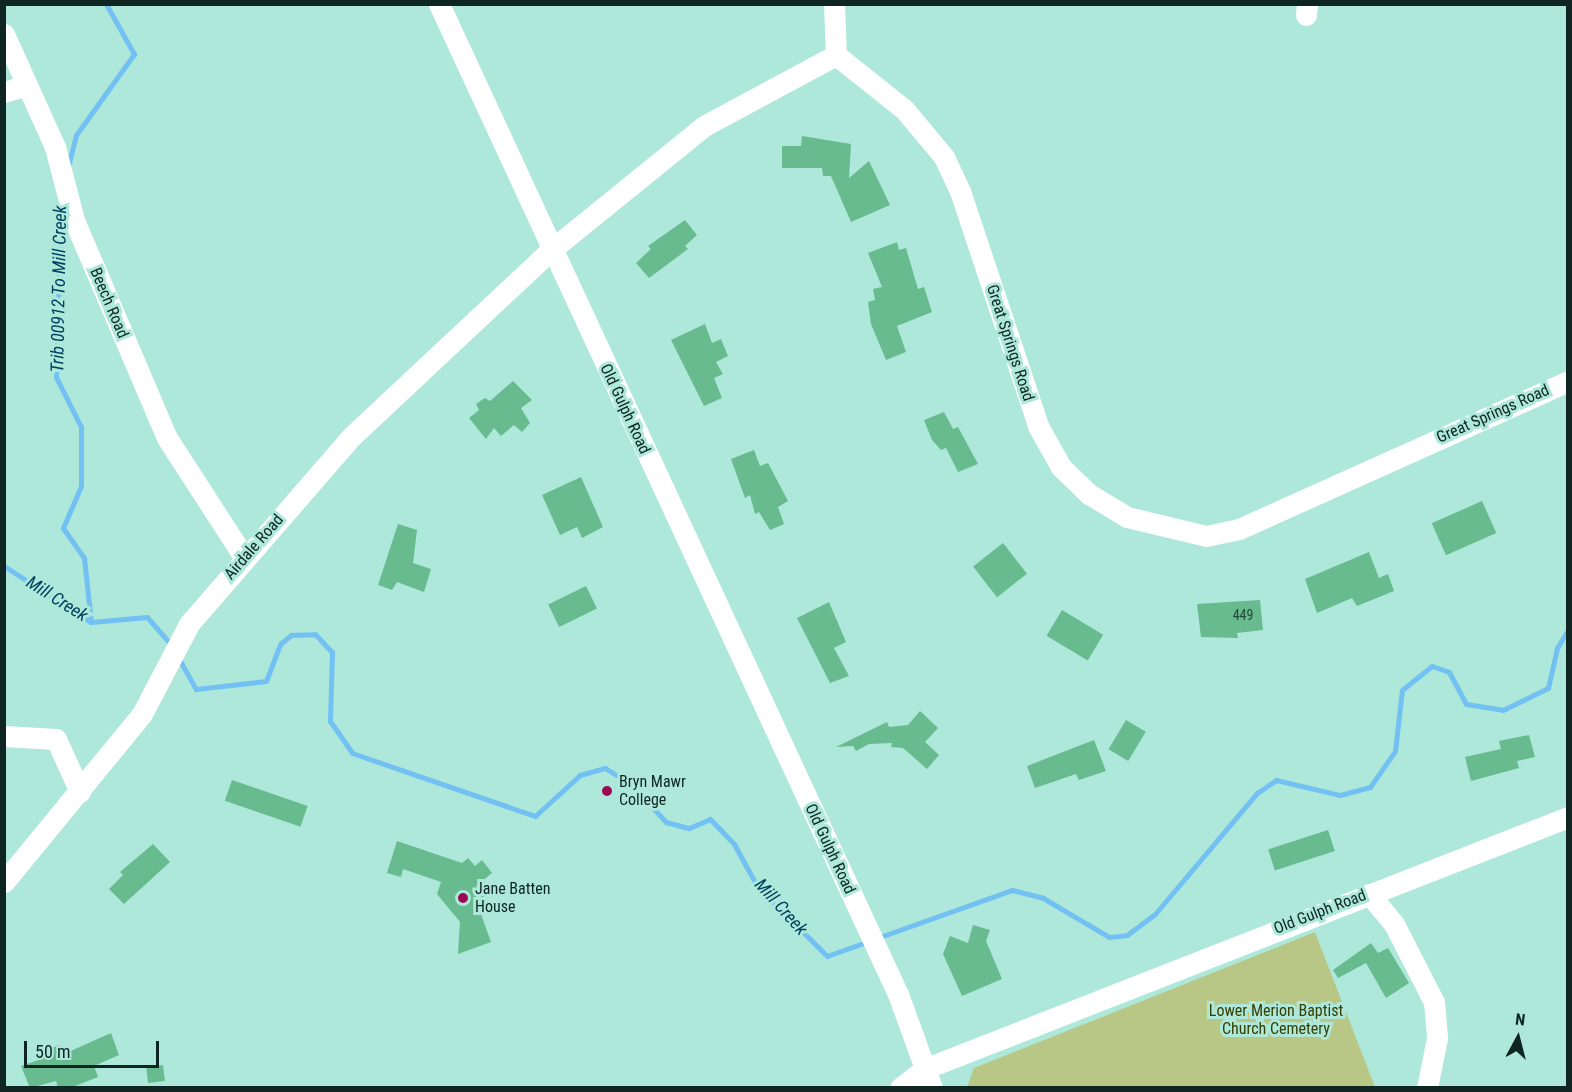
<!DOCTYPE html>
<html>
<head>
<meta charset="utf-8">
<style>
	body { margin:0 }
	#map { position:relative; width:1572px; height:1092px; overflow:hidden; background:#ade8da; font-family:"Roboto Condensed",sans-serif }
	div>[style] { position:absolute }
	.green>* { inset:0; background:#b8c785 }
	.stream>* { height:5px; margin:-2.5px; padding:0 2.5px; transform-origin:2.5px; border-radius:2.5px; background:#73c0f3 }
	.building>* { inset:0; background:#67bb8e; transform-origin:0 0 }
	.minor>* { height:21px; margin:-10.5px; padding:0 10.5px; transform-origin:10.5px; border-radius:10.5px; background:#fff }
	.dots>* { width:16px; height:16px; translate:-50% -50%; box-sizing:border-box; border:3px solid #ade8da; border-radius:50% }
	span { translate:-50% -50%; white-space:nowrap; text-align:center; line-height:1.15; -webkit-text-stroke:6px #ade8da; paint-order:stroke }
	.number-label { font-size:14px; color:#244a3c }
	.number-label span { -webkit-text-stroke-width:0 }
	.street-label { font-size:16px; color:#0e2521 }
	.poi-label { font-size:16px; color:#0e2521 }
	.left { translate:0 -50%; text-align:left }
	.park-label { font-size:16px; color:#353f00 }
	.water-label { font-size:18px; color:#004061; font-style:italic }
	.frame { position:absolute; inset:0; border:6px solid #0e2521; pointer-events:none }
	.north { position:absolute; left:1488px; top:1008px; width:60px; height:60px; -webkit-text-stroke:4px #ade8da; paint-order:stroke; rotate:7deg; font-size:16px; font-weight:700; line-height:24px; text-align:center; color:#0e2521 }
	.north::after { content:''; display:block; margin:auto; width:21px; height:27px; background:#0e2521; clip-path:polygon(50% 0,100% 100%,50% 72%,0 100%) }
	.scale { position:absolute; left:24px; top:1041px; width:135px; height:27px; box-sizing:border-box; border:3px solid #0e2521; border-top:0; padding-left:8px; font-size:18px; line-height:21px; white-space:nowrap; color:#0e2521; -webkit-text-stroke:4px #ade8da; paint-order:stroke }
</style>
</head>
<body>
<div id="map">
	<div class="green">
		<div style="clip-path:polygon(1315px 932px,1375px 1087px,967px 1087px,974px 1068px)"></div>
	</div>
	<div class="stream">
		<div style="left:68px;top:167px;width:33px;rotate:-76deg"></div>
		<div style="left:76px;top:135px;width:100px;rotate:-54.4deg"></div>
		<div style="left:134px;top:54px;width:57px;rotate:-119.2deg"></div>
		<div style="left:61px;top:197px;width:180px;rotate:91.6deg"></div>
		<div style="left:56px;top:377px;width:56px;rotate:63.4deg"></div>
		<div style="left:81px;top:427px;width:59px;rotate:90deg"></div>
		<div style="left:81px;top:486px;width:46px;rotate:113.2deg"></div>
		<div style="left:63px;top:528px;width:37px;rotate:55deg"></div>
		<div style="left:84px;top:558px;width:64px;rotate:83.8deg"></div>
		<div style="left:4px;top:566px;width:103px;rotate:32.8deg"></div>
		<div style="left:91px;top:622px;width:56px;rotate:-5.1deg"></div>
		<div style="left:147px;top:617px;width:38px;rotate:49deg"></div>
		<div style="left:178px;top:657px;width:37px;rotate:61deg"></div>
		<div style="left:196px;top:689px;width:70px;rotate:-6.5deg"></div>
		<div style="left:266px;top:681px;width:40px;rotate:-69deg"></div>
		<div style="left:280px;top:644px;width:14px;rotate:-39deg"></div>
		<div style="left:291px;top:635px;width:24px;rotate:-2deg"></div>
		<div style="left:315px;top:634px;width:25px;rotate:47deg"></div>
		<div style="left:332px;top:652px;width:69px;rotate:91.7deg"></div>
		<div style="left:330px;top:721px;width:39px;rotate:55deg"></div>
		<div style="left:352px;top:753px;width:194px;rotate:19deg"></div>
		<div style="left:535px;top:816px;width:61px;rotate:-42.3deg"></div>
		<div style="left:580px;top:775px;width:26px;rotate:-16deg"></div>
		<div style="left:605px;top:768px;width:31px;rotate:32deg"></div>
		<div style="left:631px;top:784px;width:52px;rotate:47.4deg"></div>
		<div style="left:666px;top:822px;width:24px;rotate:15deg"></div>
		<div style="left:689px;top:828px;width:23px;rotate:-23deg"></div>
		<div style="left:710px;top:819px;width:35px;rotate:46deg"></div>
		<div style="left:734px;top:844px;width:48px;rotate:61.3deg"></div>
		<div style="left:757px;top:886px;width:99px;rotate:45deg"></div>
		<div style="left:827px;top:956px;width:45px;rotate:-19.7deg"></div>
		<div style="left:877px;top:938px;width:143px;rotate:-19.6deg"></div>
		<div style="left:1012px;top:890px;width:32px;rotate:14deg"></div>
		<div style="left:1043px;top:898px;width:77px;rotate:30.6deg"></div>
		<div style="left:1109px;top:937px;width:18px;rotate:-6deg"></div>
		<div style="left:1127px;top:935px;width:35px;rotate:-37deg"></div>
		<div style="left:1155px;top:914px;width:158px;rotate:-49.9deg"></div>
		<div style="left:1257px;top:793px;width:23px;rotate:-34deg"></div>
		<div style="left:1276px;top:780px;width:66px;rotate:13.2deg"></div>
		<div style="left:1340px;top:795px;width:31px;rotate:-15deg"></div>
		<div style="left:1370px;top:787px;width:44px;rotate:-55.2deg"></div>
		<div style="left:1395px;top:751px;width:61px;rotate:-83.5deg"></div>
		<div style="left:1402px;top:690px;width:38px;rotate:-39deg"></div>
		<div style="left:1432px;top:666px;width:18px;rotate:19deg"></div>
		<div style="left:1449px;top:672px;width:36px;rotate:62deg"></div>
		<div style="left:1466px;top:704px;width:37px;rotate:9deg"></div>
		<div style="left:1503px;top:710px;width:50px;rotate:-26.1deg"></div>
		<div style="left:1548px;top:688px;width:41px;rotate:-77.3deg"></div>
		<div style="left:1557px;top:648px;width:21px;rotate:-59deg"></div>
	</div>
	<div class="building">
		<div style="clip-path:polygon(802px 136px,851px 144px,849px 178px,869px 161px,890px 205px,851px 222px,831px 176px,823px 176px,822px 168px,782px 168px,782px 146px,801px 146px)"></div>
		<div style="clip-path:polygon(685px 220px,697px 235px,685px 246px,688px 249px,649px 278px,636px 263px,651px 249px,648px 246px)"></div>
		<div style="clip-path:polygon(897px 242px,899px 250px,906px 248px,918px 289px,924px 287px,932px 312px,897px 326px,906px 352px,886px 360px,871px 324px,868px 302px,875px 300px,873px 289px,882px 287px,868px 253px)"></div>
		<div style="clip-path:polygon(705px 324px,712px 343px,721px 339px,728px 356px,716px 362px,723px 374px,714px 378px,722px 398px,704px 406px,671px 340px)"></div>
		<div style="clip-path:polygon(513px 381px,532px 400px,521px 408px,530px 423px,522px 432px,514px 425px,501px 436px,494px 428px,486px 439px,469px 418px,479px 410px,476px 404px,485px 398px,490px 401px)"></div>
		<div style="clip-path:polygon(944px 412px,953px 429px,958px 427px,978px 464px,958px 472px,946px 448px,941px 450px,932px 440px,924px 420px)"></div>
		<div style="clip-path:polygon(754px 450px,760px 466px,768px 463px,788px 501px,778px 507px,784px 524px,770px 530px,759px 512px,755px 514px,750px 495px,745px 498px,731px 459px)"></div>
		<div style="clip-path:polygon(581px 477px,603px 527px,582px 538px,577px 527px,560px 535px,542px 495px)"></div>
		<div style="left:1482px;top:501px;width:35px;height:55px;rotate:66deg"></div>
		<div style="clip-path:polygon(398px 524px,417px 530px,413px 563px,431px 569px,424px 592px,397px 582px,392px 590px,378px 585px)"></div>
		<div style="left:1003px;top:543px;width:39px;height:38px;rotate:52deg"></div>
		<div style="clip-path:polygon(1369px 552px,1379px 578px,1388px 574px,1394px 591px,1357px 606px,1352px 598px,1317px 613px,1305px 579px)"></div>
		<div style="left:586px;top:586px;width:25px;height:42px;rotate:64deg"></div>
		<div style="clip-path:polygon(1260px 600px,1263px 630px,1237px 633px,1238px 638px,1201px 637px,1197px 604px)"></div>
		<div style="clip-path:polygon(829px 602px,846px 642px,834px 648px,849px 676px,830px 683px,797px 618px)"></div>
		<div style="left:1062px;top:610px;width:48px;height:30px;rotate:31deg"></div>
		<div style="clip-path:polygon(920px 711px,938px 728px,925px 742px,939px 755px,927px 769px,903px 748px,891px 747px,892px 743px,869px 744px,856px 751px,853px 746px,836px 747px,887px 722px,889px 727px,908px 725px)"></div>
		<div style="left:1126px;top:720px;width:23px;height:34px;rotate:31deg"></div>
		<div style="clip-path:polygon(1529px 735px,1535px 757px,1517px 761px,1519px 768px,1471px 781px,1465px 757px,1501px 749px,1499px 741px)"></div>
		<div style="clip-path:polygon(1094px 740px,1106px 771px,1079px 780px,1076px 774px,1035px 788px,1027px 766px)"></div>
		<div style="left:232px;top:780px;width:80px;height:22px;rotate:19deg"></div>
		<div style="left:1328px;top:830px;width:22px;height:63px;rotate:72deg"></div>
		<div style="clip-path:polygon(397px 841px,462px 863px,468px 858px,475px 866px,482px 860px,492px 873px,476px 886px,488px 902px,481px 914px,491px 942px,458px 954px,460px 922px,437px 894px,441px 882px,403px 869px,401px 877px,387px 873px)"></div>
		<div style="clip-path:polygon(153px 844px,170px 862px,124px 904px,109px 889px,123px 875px,120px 872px)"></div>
		<div style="clip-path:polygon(973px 925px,990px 930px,986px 941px,1002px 979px,962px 996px,943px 954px,950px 936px,968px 943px)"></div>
		<div style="clip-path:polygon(1371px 943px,1378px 953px,1388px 948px,1409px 983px,1386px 998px,1366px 963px,1338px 978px,1333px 970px)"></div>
		<div style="clip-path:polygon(111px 1033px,119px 1055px,94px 1066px,98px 1077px,70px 1088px,58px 1088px,56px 1081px,30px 1088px,21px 1066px,44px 1058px,43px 1052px,59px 1045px,64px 1054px)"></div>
		<div style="left:163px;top:1065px;width:16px;height:17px;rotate:83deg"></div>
	</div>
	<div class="minor">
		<div style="left:439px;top:4px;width:1091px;rotate:65.13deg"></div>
		<div style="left:898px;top:994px;width:100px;rotate:70.1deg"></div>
		<div style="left:834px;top:4px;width:51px;rotate:87.8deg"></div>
		<div style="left:1306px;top:15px;width:11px;rotate:-85deg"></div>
		<div style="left:4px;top:34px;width:124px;rotate:65.7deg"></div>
		<div style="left:55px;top:147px;width:75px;rotate:75.4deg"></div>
		<div style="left:74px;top:220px;width:237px;rotate:66.9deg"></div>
		<div style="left:167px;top:438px;width:142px;rotate:57.1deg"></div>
		<div style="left:836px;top:55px;width:87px;rotate:38.5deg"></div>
		<div style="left:904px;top:109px;width:62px;rotate:50.2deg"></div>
		<div style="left:944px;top:157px;width:38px;rotate:65deg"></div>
		<div style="left:960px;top:191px;width:248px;rotate:71.6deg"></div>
		<div style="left:1038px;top:426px;width:47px;rotate:60.7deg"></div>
		<div style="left:1061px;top:467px;width:39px;rotate:44deg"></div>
		<div style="left:1089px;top:494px;width:44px;rotate:31.2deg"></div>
		<div style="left:1127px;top:517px;width:81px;rotate:13.5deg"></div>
		<div style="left:1206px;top:536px;width:34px;rotate:-12deg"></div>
		<div style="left:1239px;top:529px;width:361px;rotate:-24.2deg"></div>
		<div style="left:4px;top:92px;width:24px;rotate:-17deg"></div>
		<div style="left:4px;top:736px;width:52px;rotate:3.3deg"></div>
		<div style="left:56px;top:739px;width:58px;rotate:65.6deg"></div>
		<div style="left:4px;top:882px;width:217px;rotate:-50.6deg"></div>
		<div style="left:142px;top:714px;width:102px;rotate:-62.4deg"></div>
		<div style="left:189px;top:624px;width:247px;rotate:-49.1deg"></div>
		<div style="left:351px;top:437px;width:274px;rotate:-43.1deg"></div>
		<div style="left:551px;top:250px;width:197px;rotate:-39deg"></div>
		<div style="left:704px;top:126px;width:150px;rotate:-28.3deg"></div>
		<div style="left:1369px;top:894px;width:39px;rotate:50deg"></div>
		<div style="left:1394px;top:924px;width:88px;rotate:62.9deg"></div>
		<div style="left:1434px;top:1002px;width:36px;rotate:85deg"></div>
		<div style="left:1437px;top:1038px;width:51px;rotate:101.3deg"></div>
		<div style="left:900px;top:1088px;width:31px;rotate:-38deg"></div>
		<div style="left:924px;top:1069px;width:692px;rotate:-21.37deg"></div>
	</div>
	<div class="dots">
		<div style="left:607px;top:791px;background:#9c0854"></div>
		<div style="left:463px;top:898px;background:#9c0854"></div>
	</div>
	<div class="number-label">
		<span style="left:1243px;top:615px">449</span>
	</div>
	<div class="street-label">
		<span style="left:109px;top:303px;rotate:67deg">Beech Road</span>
		<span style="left:1010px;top:343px;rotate:72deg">Great Springs Road</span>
		<span style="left:625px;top:409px;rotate:65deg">Old Gulph Road</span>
		<span style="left:1493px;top:414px;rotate:-24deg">Great Springs Road</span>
		<span style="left:254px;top:547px;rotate:-49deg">Airdale Road</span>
		<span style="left:830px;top:849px;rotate:65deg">Old Gulph Road</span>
		<span style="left:1320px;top:912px;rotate:-21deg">Old Gulph Road</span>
	</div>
	<div class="poi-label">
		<span class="left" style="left:619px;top:791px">Bryn Mawr<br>College</span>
		<span class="left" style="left:475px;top:898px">Jane Batten<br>House</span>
	</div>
	<div class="park-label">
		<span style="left:1276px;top:1020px">Lower Merion Baptist<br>Church Cemetery</span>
	</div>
	<div class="water-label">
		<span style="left:59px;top:289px;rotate:-89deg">Trib 00912 To Mill Creek</span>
		<span style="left:57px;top:599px;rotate:32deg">Mill Creek</span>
		<span style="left:781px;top:907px;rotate:48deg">Mill Creek</span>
	</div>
	<div class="frame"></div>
	<div class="north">N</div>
	<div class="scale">50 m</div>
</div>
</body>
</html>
